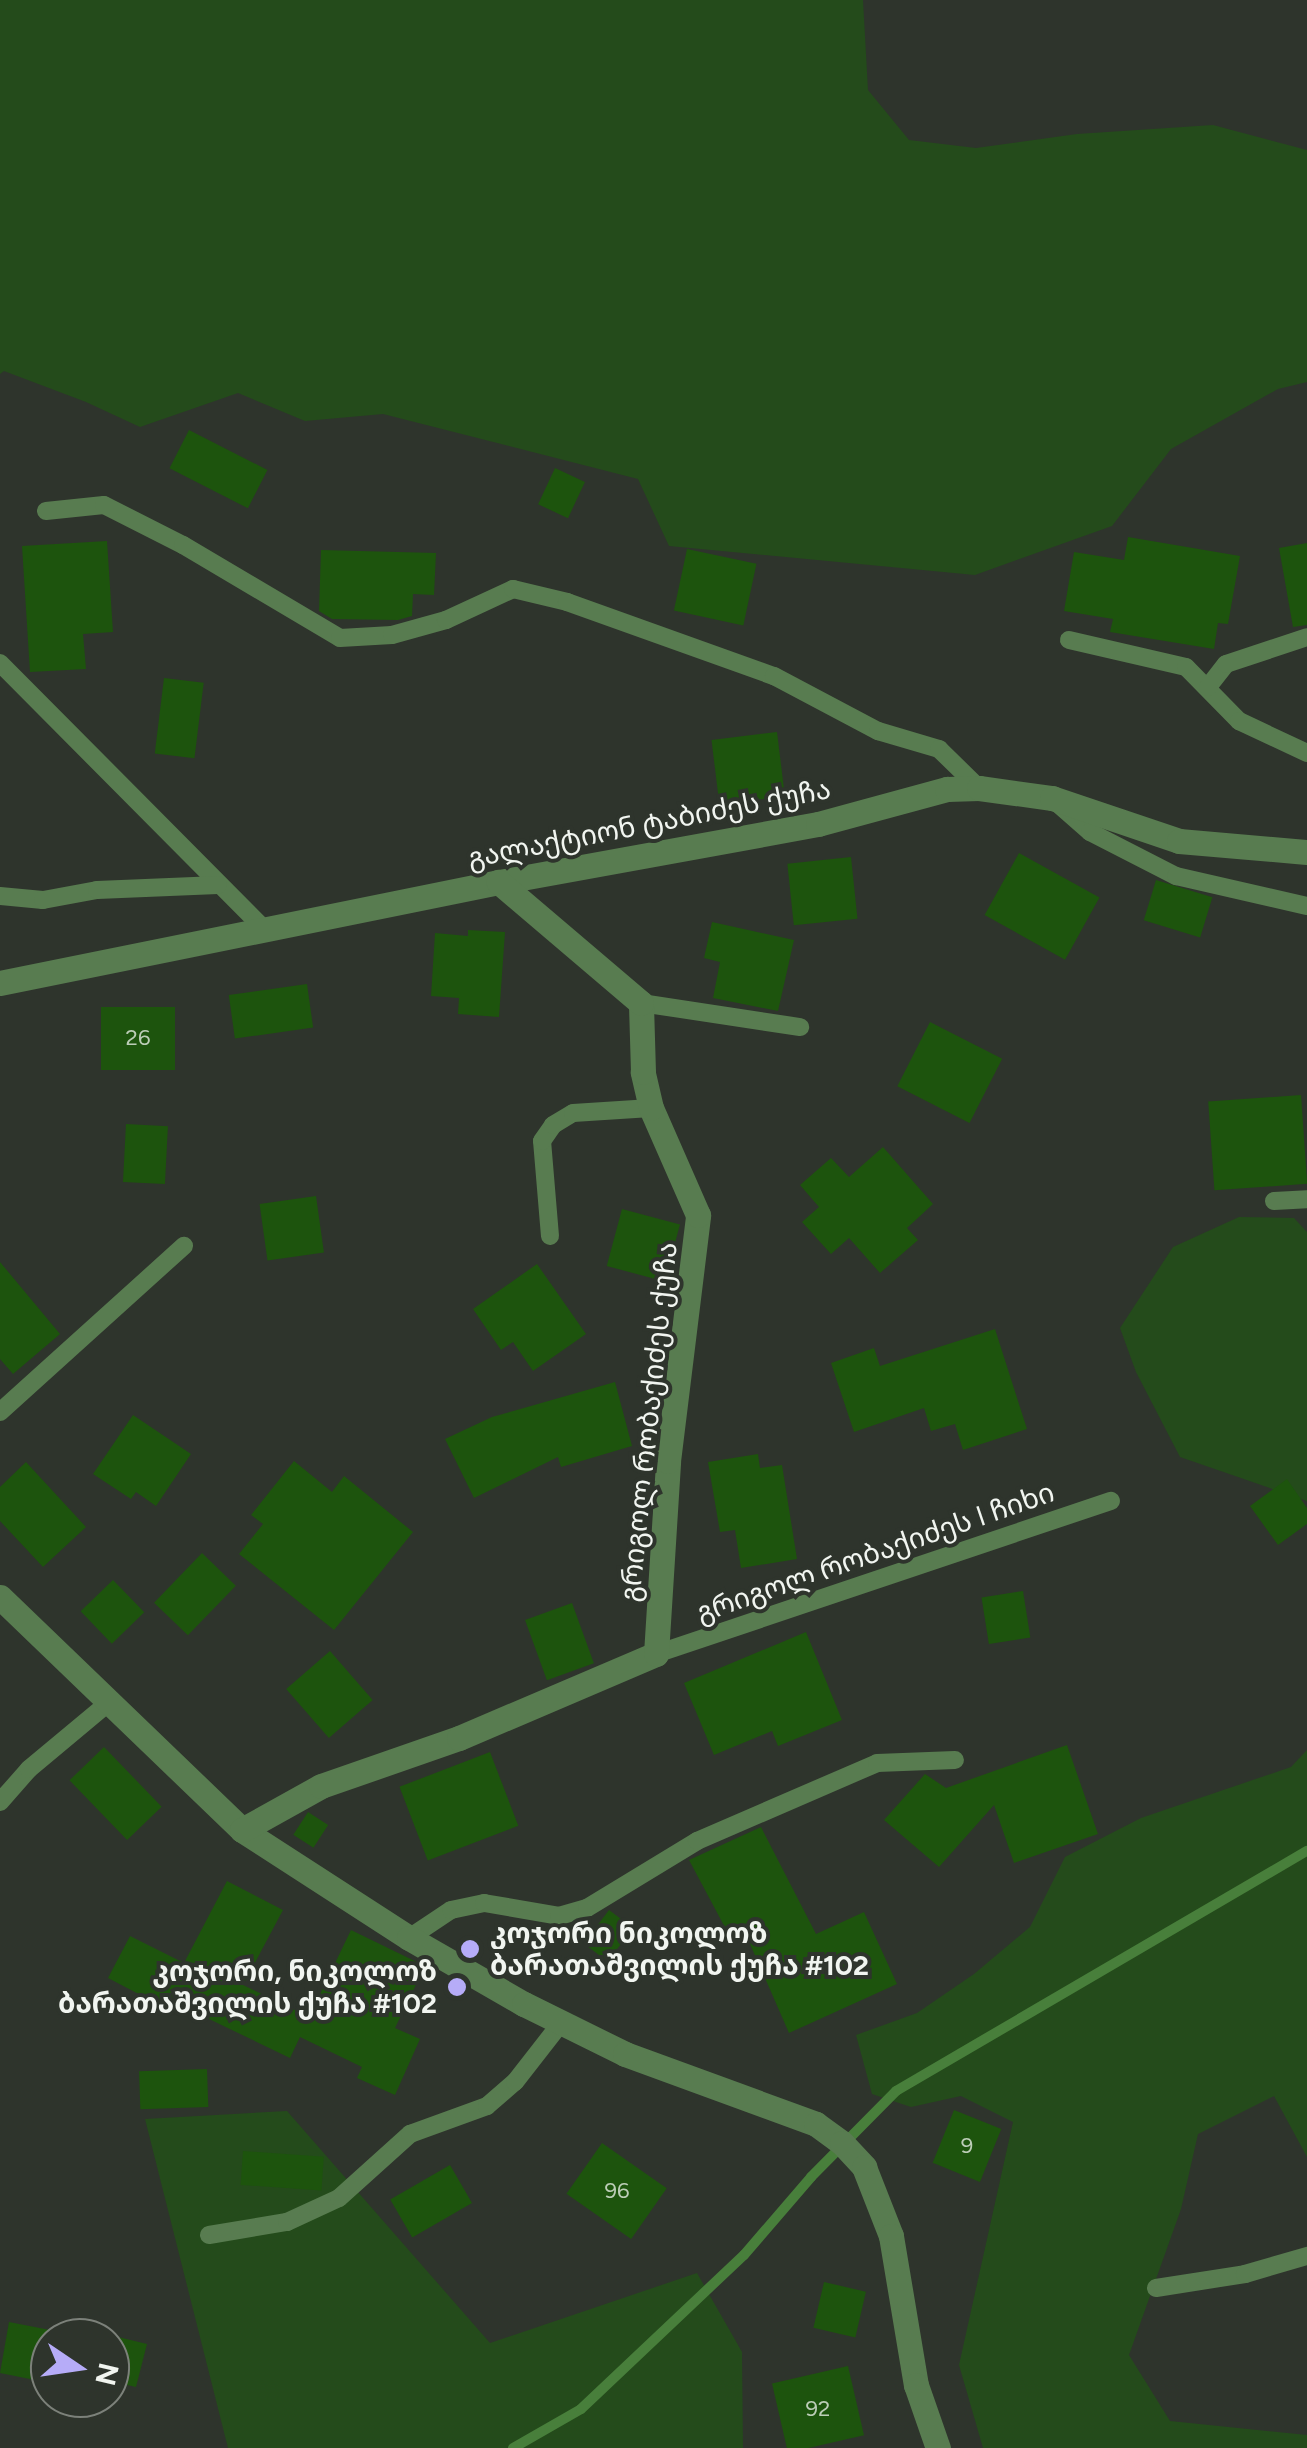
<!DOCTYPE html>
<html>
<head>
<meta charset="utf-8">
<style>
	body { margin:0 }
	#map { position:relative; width:1307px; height:2448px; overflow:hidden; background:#2e342c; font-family:Figtree,"Noto Sans Georgian",sans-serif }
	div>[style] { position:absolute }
	.green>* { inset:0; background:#244b1b }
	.stream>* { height:10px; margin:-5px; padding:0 5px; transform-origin:5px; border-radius:5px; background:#487f3b }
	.building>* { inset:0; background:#1d540d; transform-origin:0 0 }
	.service>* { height:18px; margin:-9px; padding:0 9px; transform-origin:9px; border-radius:9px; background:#587c50 }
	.minor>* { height:25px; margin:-12.5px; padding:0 12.5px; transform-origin:12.5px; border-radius:12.5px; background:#587c50 }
	.dots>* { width:28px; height:28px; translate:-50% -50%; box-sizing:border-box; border:5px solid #2e342c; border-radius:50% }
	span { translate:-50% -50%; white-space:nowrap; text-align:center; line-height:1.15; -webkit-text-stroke:8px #2e342c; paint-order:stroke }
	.number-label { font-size:22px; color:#bccdb7 }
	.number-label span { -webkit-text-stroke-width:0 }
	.street-label { font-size:28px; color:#f1f5f0 }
	.poi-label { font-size:28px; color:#f1f5f0; font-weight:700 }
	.left { translate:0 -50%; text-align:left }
	.right { translate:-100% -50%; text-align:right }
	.north { position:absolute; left:30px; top:2318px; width:100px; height:100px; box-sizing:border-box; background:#2e342c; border:2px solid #7c817a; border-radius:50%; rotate:103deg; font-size:28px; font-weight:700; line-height:40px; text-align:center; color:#f1f5f0 }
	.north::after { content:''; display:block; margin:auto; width:35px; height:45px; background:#b6acf8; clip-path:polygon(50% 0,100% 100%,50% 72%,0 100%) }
</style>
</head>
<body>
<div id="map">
	<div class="green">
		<div style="clip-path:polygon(0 0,863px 0,868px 90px,909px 140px,976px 148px,1077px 134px,1213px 125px,1307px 150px,1307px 382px,1278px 389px,1171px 449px,1112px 526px,975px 575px,669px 546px,638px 479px,383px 414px,305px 421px,238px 393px,140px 427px,86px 402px,4px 371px,0 374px)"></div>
		<div style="clip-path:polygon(1239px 1217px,1294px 1218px,1307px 1232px,1307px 1501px,1180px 1457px,1136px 1372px,1120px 1328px,1173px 1247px)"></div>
		<div style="clip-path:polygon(1307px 1750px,1307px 2157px,1274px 2096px,1198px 2134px,1181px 2209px,1129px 2355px,1170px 2421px,1307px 2435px,1307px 2448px,983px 2448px,959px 2365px,1013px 2122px,961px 2096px,911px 2107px,872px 2094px,856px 2035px,917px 2013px,974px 1974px,1030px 1927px,1065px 1857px,1141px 1818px,1291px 1767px)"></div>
		<div style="clip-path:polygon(287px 2111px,490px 2343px,697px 2273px,742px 2352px,743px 2448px,228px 2448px,145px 2119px)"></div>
	</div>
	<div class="stream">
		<div style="left:513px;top:2448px;width:78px;rotate:-29.8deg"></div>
		<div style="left:581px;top:2409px;width:224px;rotate:-43.4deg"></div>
		<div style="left:744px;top:2255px;width:103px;rotate:-49.3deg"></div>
		<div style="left:811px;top:2177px;width:121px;rotate:-45.3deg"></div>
		<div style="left:896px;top:2091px;width:476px;rotate:-30.3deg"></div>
	</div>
	<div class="building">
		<div style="left:189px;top:430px;width:88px;height:43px;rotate:27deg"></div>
		<div style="left:555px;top:468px;width:33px;height:40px;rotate:25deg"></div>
		<div style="clip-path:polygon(1128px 537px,1240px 556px,1228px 624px,1218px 623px,1214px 649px,1110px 632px,1113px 619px,1064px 611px,1074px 552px,1124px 560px)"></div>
		<div style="clip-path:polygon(107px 541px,113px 632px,83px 634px,86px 669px,30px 672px,22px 546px)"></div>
		<div style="clip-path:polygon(1307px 543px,1307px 625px,1293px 627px,1279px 548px)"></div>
		<div style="left:687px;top:549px;width:71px;height:63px;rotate:12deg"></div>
		<div style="clip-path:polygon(321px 550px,436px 553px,434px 595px,413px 594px,412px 616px,398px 620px,332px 619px,319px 611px)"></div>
		<div style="left:164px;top:678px;width:40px;height:76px;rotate:7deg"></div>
		<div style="left:777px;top:732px;width:65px;height:66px;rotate:83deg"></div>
		<div style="left:1019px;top:853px;width:92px;height:71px;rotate:29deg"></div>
		<div style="left:851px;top:857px;width:62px;height:64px;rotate:84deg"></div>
		<div style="left:1156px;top:880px;width:59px;height:42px;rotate:17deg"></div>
		<div style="clip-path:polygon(712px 922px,794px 940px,778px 1011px,713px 998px,720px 962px,704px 958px)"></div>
		<div style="clip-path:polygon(468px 930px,505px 932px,499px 1017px,458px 1014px,459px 998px,431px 996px,435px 933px,468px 936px)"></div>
		<div style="left:307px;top:984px;width:44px;height:79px;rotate:82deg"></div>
		<div style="left:101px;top:1007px;width:74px;height:63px"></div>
		<div style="left:930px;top:1022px;width:81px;height:72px;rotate:27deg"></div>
		<div style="left:1301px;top:1095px;width:89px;height:93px;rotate:86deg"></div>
		<div style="left:126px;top:1124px;width:42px;height:58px;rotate:3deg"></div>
		<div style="clip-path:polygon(883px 1147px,933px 1204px,907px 1228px,918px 1240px,880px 1273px,849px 1238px,831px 1254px,802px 1222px,819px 1207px,800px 1185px,831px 1158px,849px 1177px)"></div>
		<div style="left:316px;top:1196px;width:57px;height:57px;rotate:82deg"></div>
		<div style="left:622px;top:1209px;width:60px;height:59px;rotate:15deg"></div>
		<div style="clip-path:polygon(0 1262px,60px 1334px,13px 1374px,0 1359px)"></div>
		<div style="clip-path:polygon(537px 1264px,586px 1334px,533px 1371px,513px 1342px,501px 1350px,473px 1309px)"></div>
		<div style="clip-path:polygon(995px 1329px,1027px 1429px,963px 1450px,955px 1424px,931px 1431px,924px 1408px,854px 1432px,831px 1363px,874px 1348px,880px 1366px)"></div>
		<div style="clip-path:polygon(615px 1382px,632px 1446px,561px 1467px,558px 1457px,474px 1498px,445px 1439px,492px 1417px)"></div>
		<div style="clip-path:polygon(133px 1415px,191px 1454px,156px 1506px,136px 1492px,131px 1499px,93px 1474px)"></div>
		<div style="clip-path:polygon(758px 1454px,760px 1468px,782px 1465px,797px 1559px,741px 1568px,735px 1530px,720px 1532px,708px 1462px)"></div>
		<div style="clip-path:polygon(294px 1461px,332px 1492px,344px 1476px,413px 1532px,334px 1630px,239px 1554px,263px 1524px,251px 1515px)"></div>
		<div style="clip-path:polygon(26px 1462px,86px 1527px,43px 1567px,0 1521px,0 1487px)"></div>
		<div style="clip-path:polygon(1287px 1479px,1307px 1508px,1307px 1524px,1278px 1545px,1250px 1506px)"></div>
		<div style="left:202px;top:1553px;width:47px;height:69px;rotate:44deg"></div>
		<div style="left:113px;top:1580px;width:45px;height:45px;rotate:46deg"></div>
		<div style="left:1023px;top:1591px;width:47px;height:42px;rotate:81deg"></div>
		<div style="left:572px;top:1603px;width:64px;height:50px;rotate:70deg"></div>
		<div style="clip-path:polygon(806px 1632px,842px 1720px,778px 1746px,772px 1731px,714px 1755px,684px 1683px)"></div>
		<div style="left:330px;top:1651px;width:65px;height:58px;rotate:49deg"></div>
		<div style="clip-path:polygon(1067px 1745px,1098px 1834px,1014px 1863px,994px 1805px,939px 1867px,884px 1820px,925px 1774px,946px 1788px)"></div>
		<div style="left:104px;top:1747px;width:83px;height:48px;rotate:46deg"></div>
		<div style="left:490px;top:1752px;width:79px;height:97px;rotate:69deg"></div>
		<div style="left:308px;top:1812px;width:24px;height:27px;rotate:33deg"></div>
		<div style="clip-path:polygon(761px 1827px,816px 1934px,864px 1912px,897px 1984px,789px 2033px,743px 1928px,729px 1935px,689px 1860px)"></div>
		<div style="clip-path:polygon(227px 1881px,283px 1910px,243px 1985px,309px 2017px,351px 1930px,425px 1966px,395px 2028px,420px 2039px,395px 2095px,357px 2078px,362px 2067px,300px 2037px,290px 2058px,180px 2005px,175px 2013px,108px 1978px,130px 1936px,184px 1963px)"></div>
		<div style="left:609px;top:1910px;width:30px;height:42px;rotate:37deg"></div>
		<div style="left:207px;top:2069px;width:38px;height:68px;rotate:88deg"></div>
		<div style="left:954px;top:2110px;width:51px;height:57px;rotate:22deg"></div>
		<div style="left:602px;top:2143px;width:79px;height:62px;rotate:35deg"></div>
		<div style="left:243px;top:2151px;width:81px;height:34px;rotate:4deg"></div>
		<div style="left:450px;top:2165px;width:44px;height:69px;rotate:60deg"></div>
		<div style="left:824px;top:2282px;width:43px;height:47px;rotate:13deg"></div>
		<div style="clip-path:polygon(9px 2322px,50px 2330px,50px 2383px,0 2373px)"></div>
		<div style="clip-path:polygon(110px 2335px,147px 2344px,136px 2387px,110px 2381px)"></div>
		<div style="left:848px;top:2366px;width:71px;height:78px;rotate:77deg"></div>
	</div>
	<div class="service">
		<div style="left:46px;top:511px;width:58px;rotate:-5.9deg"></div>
		<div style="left:104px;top:505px;width:89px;rotate:26.9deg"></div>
		<div style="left:183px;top:545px;width:182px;rotate:30.6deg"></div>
		<div style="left:340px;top:638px;width:52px;rotate:-3.3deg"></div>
		<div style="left:392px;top:635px;width:56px;rotate:-15.5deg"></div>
		<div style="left:446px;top:620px;width:74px;rotate:-24.8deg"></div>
		<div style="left:513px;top:589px;width:56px;rotate:13.5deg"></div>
		<div style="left:567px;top:602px;width:220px;rotate:19.7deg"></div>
		<div style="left:774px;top:676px;width:118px;rotate:27.9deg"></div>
		<div style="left:878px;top:731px;width:64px;rotate:16.4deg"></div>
		<div style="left:939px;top:749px;width:56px;rotate:44.3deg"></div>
		<div style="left:1069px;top:640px;width:120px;rotate:13deg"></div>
		<div style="left:1186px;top:667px;width:76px;rotate:45.5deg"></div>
		<div style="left:1239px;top:721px;width:75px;rotate:25.2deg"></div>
		<div style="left:0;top:663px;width:375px;rotate:45.2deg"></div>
		<div style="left:1208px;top:687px;width:29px;rotate:-52deg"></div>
		<div style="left:1226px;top:664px;width:85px;rotate:-18.4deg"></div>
		<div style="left:1057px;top:803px;width:44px;rotate:41.3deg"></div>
		<div style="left:1090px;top:832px;width:97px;rotate:27.1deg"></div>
		<div style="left:1176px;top:876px;width:134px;rotate:12.9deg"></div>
		<div style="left:0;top:896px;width:43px;rotate:5.3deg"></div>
		<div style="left:43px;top:900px;width:55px;rotate:-10.5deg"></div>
		<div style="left:97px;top:890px;width:121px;rotate:-2.4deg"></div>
		<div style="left:641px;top:1003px;width:161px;rotate:8.6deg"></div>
		<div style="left:1274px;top:1201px;width:33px;rotate:-3deg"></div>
		<div style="left:550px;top:1236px;width:95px;rotate:-94.8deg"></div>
		<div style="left:542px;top:1141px;width:19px;rotate:-55deg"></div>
		<div style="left:553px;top:1125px;width:23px;rotate:-31deg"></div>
		<div style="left:573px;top:1113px;width:78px;rotate:-3.7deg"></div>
		<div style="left:0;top:1412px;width:248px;rotate:-42.1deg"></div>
		<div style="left:656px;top:1654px;width:480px;rotate:-18.6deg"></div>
		<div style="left:0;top:1802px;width:44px;rotate:-48.7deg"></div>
		<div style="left:29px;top:1769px;width:102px;rotate:-39.8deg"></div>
		<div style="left:409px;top:1938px;width:50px;rotate:-33.7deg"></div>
		<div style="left:451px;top:1910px;width:34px;rotate:-12deg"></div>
		<div style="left:484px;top:1903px;width:76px;rotate:9.8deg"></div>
		<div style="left:559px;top:1916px;width:29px;rotate:-16deg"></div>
		<div style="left:587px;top:1908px;width:129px;rotate:-31.3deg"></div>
		<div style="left:697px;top:1841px;width:196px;rotate:-23.4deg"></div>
		<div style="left:877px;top:1763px;width:78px;rotate:-2.2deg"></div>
		<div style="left:209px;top:2235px;width:79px;rotate:-9.5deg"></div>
		<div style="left:287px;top:2222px;width:57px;rotate:-24.8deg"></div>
		<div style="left:339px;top:2198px;width:96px;rotate:-42deg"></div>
		<div style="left:410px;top:2134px;width:82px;rotate:-20deg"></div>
		<div style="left:487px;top:2106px;width:37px;rotate:-41deg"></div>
		<div style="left:515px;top:2082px;width:75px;rotate:-52.1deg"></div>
		<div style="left:1156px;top:2288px;width:90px;rotate:-8.9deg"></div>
		<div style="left:1245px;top:2274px;width:65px;rotate:-16.2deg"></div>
	</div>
	<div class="minor">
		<div style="left:0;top:983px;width:509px;rotate:-11.44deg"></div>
		<div style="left:499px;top:882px;width:324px;rotate:-10.3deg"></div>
		<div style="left:818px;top:824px;width:134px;rotate:-15.2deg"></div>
		<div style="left:947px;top:789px;width:32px;rotate:-2deg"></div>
		<div style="left:979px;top:788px;width:74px;rotate:7.8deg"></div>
		<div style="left:1052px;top:798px;width:134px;rotate:18.7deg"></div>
		<div style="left:1179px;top:841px;width:128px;rotate:4.9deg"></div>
		<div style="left:0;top:1597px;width:336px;rotate:43.9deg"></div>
		<div style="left:242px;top:1830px;width:199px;rotate:32.9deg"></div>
		<div style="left:409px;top:1938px;width:133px;rotate:29.9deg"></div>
		<div style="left:524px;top:2004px;width:113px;rotate:26.3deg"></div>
		<div style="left:625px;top:2054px;width:203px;rotate:20.1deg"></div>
		<div style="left:816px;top:2124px;width:32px;rotate:36deg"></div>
		<div style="left:842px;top:2143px;width:33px;rotate:47deg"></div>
		<div style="left:864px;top:2167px;width:74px;rotate:68.6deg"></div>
		<div style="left:891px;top:2236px;width:151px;rotate:80.5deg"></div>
		<div style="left:916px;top:2385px;width:67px;rotate:70.8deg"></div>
		<div style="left:242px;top:1830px;width:90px;rotate:-29.1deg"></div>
		<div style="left:321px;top:1786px;width:146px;rotate:-19.2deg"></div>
		<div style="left:459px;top:1738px;width:214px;rotate:-23.1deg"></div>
		<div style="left:656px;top:1654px;width:193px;rotate:-86.4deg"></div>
		<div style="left:668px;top:1461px;width:248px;rotate:-83deg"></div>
		<div style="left:698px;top:1215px;width:117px;rotate:-113.7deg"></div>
		<div style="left:651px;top:1108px;width:37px;rotate:-103deg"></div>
		<div style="left:643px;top:1072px;width:69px;rotate:-91.7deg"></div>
		<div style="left:641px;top:1003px;width:187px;rotate:-139.6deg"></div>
	</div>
	<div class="dots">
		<div style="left:470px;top:1949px;background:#b6acf8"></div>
		<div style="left:457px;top:1987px;background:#b6acf8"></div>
	</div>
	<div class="number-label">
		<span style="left:138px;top:1038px">26</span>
		<span style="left:967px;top:2146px">9</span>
		<span style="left:617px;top:2191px">96</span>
		<span style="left:818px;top:2409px">92</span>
	</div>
	<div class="street-label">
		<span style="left:649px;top:823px;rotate:-11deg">გალაქტიონ ტაბიძეს ქუჩა</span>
		<span style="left:648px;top:1422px;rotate:-84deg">გრიგოლ რობაქიძეს ქუჩა</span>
		<span style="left:875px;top:1552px;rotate:-19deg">გრიგოლ რობაქიძეს I ჩიხი</span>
	</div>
	<div class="poi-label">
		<span class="left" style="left:490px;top:1949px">კოჯორი ნიკოლოზ<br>ბარათაშვილის ქუჩა #102</span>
		<span class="right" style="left:437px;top:1987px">კოჯორი, ნიკოლოზ<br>ბარათაშვილის ქუჩა #102</span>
	</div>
	<div class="north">N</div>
</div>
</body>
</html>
